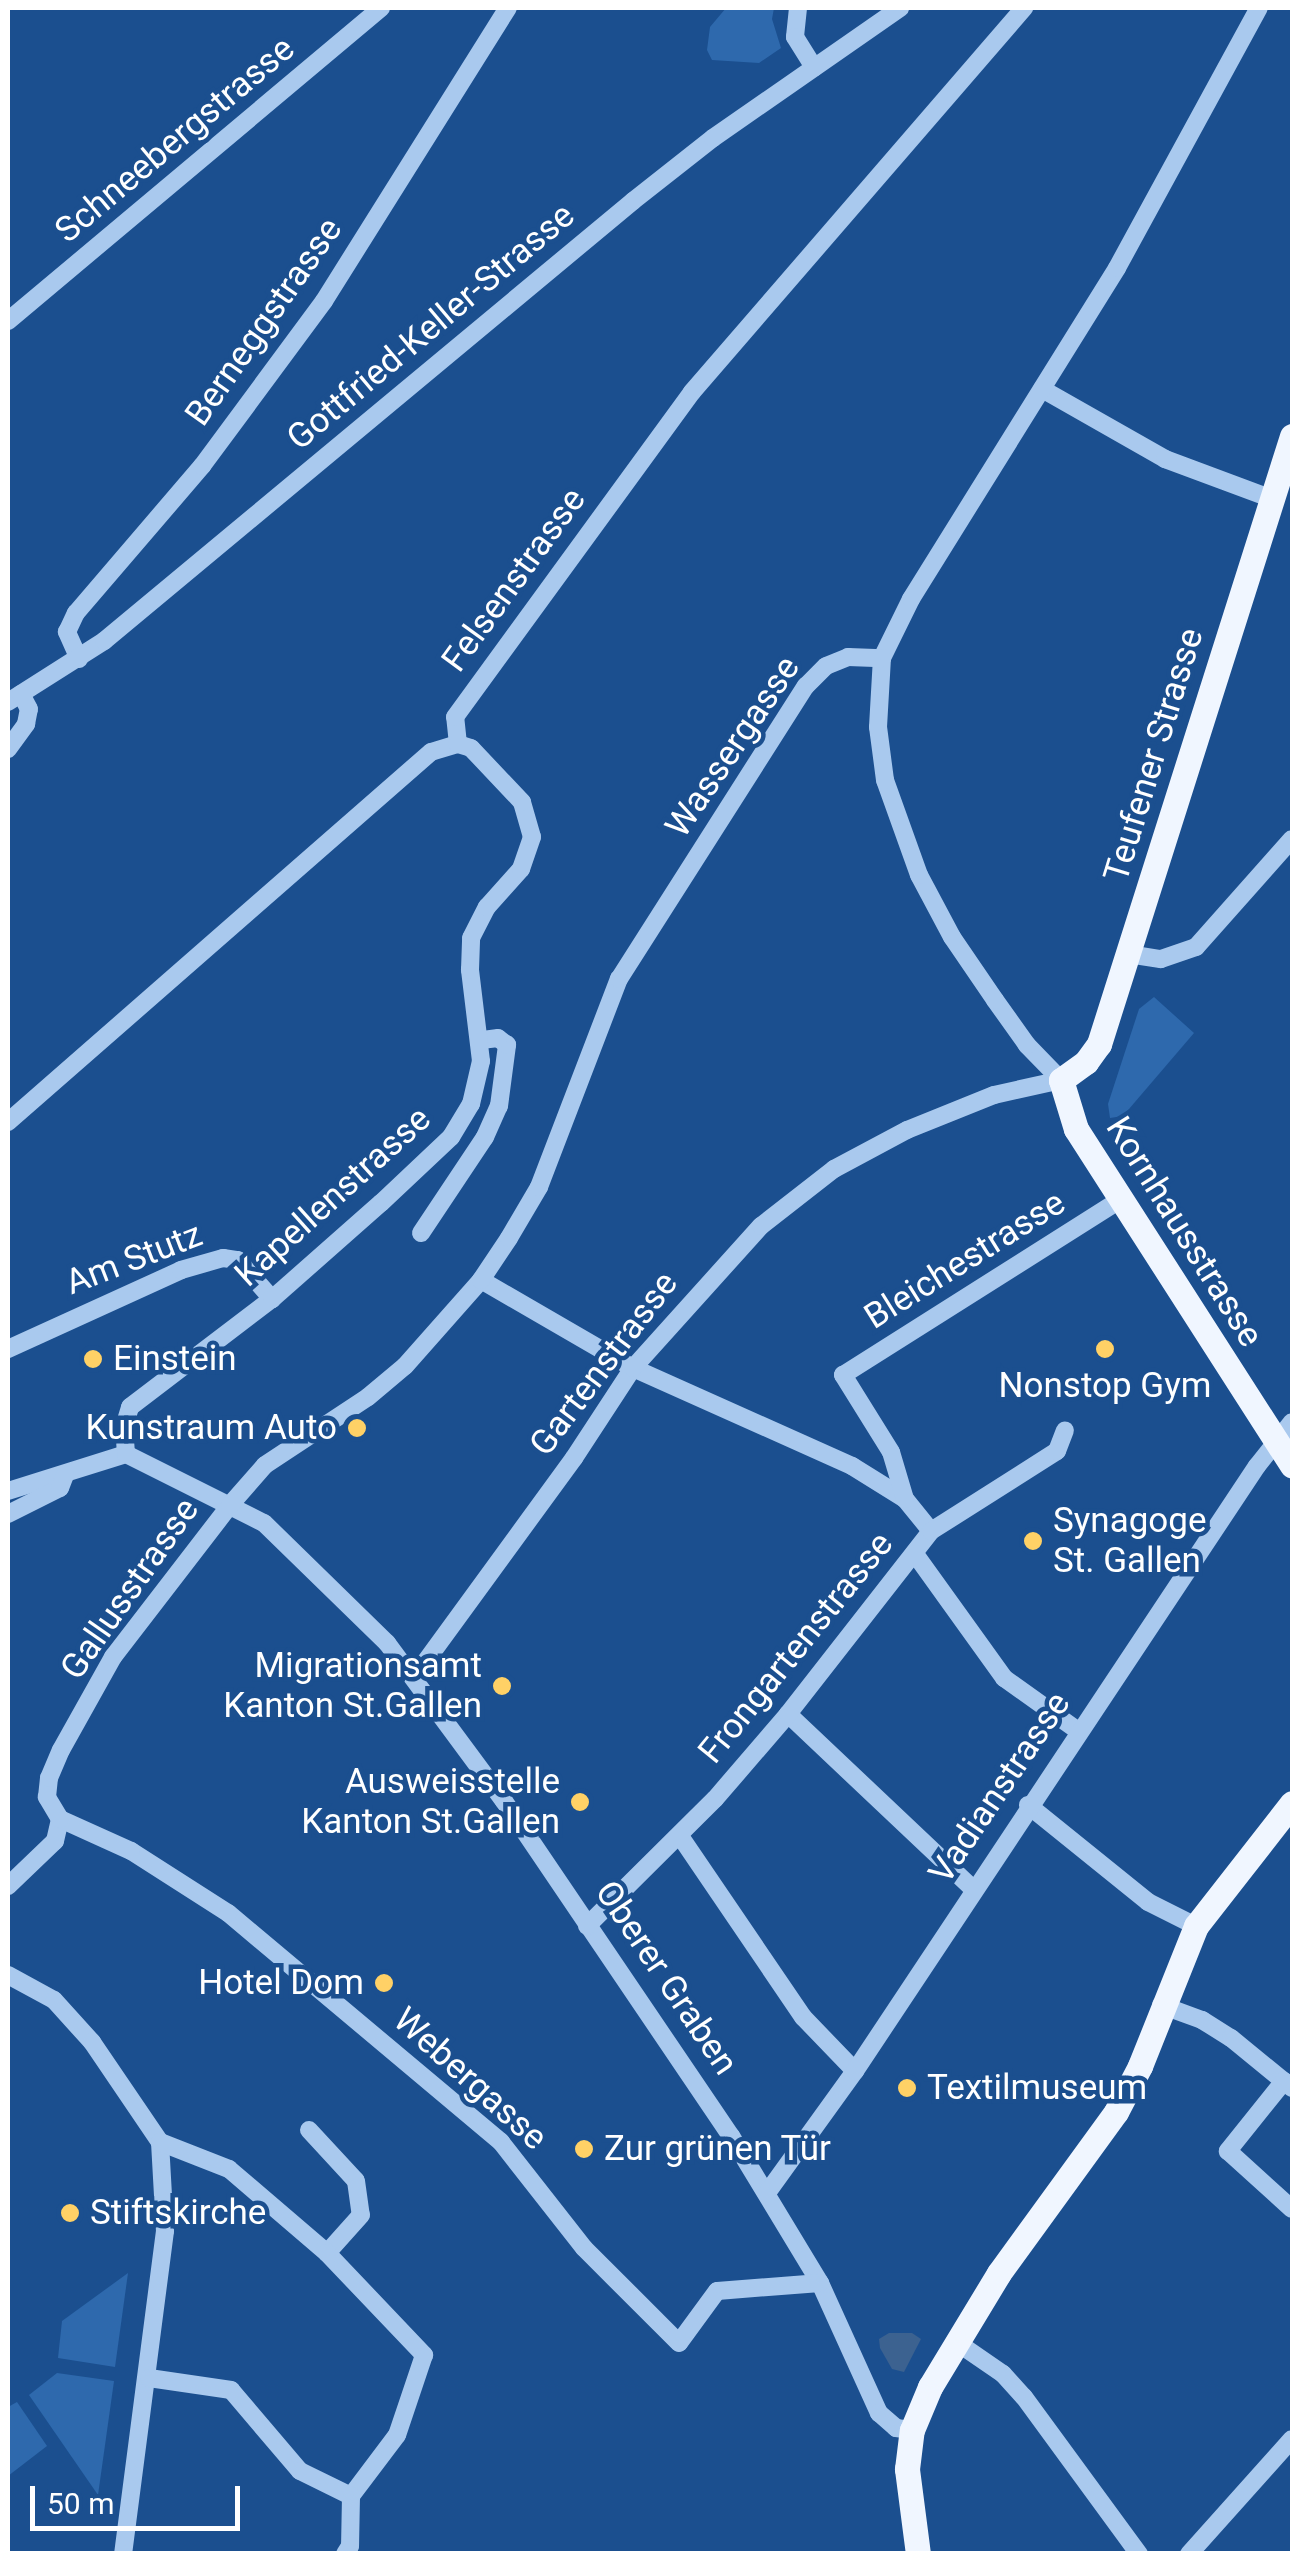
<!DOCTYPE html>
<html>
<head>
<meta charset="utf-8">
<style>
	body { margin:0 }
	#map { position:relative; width:1300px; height:2561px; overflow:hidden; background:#1b4f8f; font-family:Roboto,sans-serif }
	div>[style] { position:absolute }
	.green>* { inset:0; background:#2e69ad }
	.water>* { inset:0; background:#3c6290 }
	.minor>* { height:18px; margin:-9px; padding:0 9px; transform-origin:9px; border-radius:9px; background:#a9c9ee }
	.major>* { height:25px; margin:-12.5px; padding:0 12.5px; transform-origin:12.5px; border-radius:12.5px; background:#f0f6ff }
	.dots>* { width:28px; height:28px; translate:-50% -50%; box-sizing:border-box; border:5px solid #1b4f8f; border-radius:50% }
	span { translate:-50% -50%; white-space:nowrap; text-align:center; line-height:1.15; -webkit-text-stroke:9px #1b4f8f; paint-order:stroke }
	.street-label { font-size:35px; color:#fff }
	.poi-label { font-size:35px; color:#fff }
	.left { translate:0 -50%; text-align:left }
	.right { translate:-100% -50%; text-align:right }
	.frame { position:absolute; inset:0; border:10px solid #fff; pointer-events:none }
	.scale { position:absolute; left:30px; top:2486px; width:210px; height:45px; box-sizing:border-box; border:5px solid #fff; border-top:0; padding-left:12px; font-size:30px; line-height:35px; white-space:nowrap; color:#fff; -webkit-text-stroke:8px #1b4f8f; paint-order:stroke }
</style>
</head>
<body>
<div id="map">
	<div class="green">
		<div style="clip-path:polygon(726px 8px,774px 8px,772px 19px,781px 48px,759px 63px,712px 60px,707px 50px,710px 27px)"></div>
		<div style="clip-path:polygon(1154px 997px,1194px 1033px,1123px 1116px,1110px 1118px,1108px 1104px,1139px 1009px)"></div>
		<div style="clip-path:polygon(128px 2273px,115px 2367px,58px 2358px,62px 2321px)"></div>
		<div style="clip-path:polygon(57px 2373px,114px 2381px,98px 2495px,29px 2395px)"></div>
		<div style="clip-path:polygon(17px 2402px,47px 2446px,8px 2476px,8px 2407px)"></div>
	</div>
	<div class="water">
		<div style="clip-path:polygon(889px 2333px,912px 2333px,921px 2339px,904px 2372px,892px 2369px,880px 2348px,879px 2339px)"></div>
	</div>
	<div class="minor">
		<div style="left:798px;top:8px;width:29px;rotate:96deg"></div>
		<div style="left:795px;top:37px;width:36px;rotate:58deg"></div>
		<div style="left:8px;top:321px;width:487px;rotate:-40deg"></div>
		<div style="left:1042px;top:389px;width:142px;rotate:29.6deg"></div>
		<div style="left:1165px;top:459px;width:112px;rotate:20.4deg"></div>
		<div style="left:79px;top:659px;width:30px;rotate:-114deg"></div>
		<div style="left:67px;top:632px;width:21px;rotate:-65deg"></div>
		<div style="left:76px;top:613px;width:194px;rotate:-49.4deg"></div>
		<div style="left:202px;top:466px;width:205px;rotate:-53.5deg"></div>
		<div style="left:324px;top:301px;width:346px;rotate:-57.9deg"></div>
		<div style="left:8px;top:702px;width:114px;rotate:-32.4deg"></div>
		<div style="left:104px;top:641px;width:688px;rotate:-39.75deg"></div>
		<div style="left:633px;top:201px;width:102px;rotate:-38.2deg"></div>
		<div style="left:713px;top:138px;width:228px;rotate:-34.8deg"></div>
		<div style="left:8px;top:749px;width:31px;rotate:-54deg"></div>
		<div style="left:26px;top:724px;width:15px;rotate:-79deg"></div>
		<div style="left:29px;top:709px;width:17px;rotate:-118deg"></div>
		<div style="left:1128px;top:954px;width:33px;rotate:9deg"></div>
		<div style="left:1161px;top:959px;width:37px;rotate:-19deg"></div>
		<div style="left:1196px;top:947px;width:144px;rotate:-48.4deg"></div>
		<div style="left:1061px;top:1080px;width:49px;rotate:-134.2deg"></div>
		<div style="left:1027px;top:1045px;width:55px;rotate:-125.4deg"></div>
		<div style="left:995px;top:1000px;width:76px;rotate:-124.3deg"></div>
		<div style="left:952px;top:937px;width:70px;rotate:-118deg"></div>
		<div style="left:919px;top:875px;width:101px;rotate:-109.7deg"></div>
		<div style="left:885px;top:780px;width:53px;rotate:-97.5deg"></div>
		<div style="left:878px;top:727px;width:69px;rotate:-86.7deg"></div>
		<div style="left:882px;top:658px;width:66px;rotate:-63.8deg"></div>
		<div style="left:911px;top:599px;width:390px;rotate:-58.1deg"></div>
		<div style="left:1117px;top:268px;width:296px;rotate:-61.4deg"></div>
		<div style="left:8px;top:1122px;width:562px;rotate:-41.18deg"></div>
		<div style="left:431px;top:752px;width:28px;rotate:-17deg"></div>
		<div style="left:458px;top:744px;width:27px;rotate:-96deg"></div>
		<div style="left:455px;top:717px;width:402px;rotate:-53.9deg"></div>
		<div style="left:692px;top:392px;width:508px;rotate:-49.15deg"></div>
		<div style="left:421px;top:1233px;width:115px;rotate:-56.3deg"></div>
		<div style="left:485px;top:1137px;width:34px;rotate:-66deg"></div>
		<div style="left:499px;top:1106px;width:62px;rotate:-82.5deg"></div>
		<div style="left:507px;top:1045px;width:11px;rotate:-142deg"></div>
		<div style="left:498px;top:1038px;width:17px;rotate:173deg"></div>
		<div style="left:481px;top:1280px;width:176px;rotate:30.1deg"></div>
		<div style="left:633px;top:1368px;width:240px;rotate:24.1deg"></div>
		<div style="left:852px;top:1466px;width:62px;rotate:31.9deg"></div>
		<div style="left:905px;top:1499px;width:41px;rotate:50.9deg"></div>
		<div style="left:8px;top:1349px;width:190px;rotate:-24.5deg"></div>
		<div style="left:181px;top:1270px;width:44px;rotate:-15.9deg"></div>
		<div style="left:223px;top:1258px;width:15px;rotate:8deg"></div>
		<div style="left:238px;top:1260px;width:52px;rotate:48.9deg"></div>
		<div style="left:126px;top:1454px;width:27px;rotate:-94deg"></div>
		<div style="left:124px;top:1427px;width:21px;rotate:-73deg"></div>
		<div style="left:130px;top:1407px;width:178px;rotate:-37.3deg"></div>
		<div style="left:272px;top:1299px;width:145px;rotate:-41.4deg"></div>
		<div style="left:381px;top:1203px;width:96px;rotate:-43.3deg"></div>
		<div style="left:451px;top:1137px;width:39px;rotate:-59deg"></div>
		<div style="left:471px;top:1104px;width:44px;rotate:-76.9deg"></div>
		<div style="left:481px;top:1061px;width:92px;rotate:-96.9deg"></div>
		<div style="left:470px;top:970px;width:32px;rotate:-88deg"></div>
		<div style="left:471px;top:938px;width:35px;rotate:-63deg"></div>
		<div style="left:487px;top:907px;width:51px;rotate:-48.2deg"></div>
		<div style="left:521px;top:869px;width:34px;rotate:-71deg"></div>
		<div style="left:532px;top:837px;width:36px;rotate:-106deg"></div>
		<div style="left:522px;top:802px;width:74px;rotate:-133.4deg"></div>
		<div style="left:471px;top:748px;width:14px;rotate:-163deg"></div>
		<div style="left:8px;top:1491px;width:124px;rotate:-17.4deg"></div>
		<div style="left:126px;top:1454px;width:154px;rotate:26.6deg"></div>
		<div style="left:264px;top:1523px;width:172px;rotate:44.3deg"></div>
		<div style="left:387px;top:1643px;width:197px;rotate:53.5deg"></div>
		<div style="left:504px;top:1801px;width:405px;rotate:55.9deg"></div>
		<div style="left:731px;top:2136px;width:172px;rotate:58.8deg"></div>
		<div style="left:820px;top:2283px;width:143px;rotate:65.6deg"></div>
		<div style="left:879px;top:2413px;width:23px;rotate:41deg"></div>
		<div style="left:896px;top:2428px;width:16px;rotate:7deg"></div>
		<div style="left:905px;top:1499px;width:49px;rotate:-106.6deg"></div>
		<div style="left:891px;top:1452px;width:91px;rotate:-121.9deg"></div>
		<div style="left:843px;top:1375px;width:329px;rotate:-32.3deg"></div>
		<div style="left:8px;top:1514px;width:58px;rotate:-26.6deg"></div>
		<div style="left:60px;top:1488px;width:14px;rotate:-69deg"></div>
		<div style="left:915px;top:1554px;width:153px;rotate:54.3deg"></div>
		<div style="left:1004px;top:1678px;width:90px;rotate:35.5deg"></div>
		<div style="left:415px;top:1676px;width:270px;rotate:-53.9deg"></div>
		<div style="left:574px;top:1458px;width:108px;rotate:-56.8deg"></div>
		<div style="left:633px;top:1368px;width:191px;rotate:-48deg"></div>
		<div style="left:761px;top:1226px;width:93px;rotate:-38deg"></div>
		<div style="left:834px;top:1169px;width:83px;rotate:-28.1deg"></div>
		<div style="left:907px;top:1130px;width:94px;rotate:-21.9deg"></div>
		<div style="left:994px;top:1095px;width:69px;rotate:-12.6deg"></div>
		<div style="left:788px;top:1714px;width:253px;rotate:43.4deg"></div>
		<div style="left:1028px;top:1805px;width:154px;rotate:38.9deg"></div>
		<div style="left:1148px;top:1902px;width:54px;rotate:26.6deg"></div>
		<div style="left:680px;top:1836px;width:219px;rotate:55.8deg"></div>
		<div style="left:803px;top:2017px;width:75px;rotate:46.1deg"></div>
		<div style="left:8px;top:1886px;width:65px;rotate:-43.8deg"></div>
		<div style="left:55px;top:1841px;width:23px;rotate:-77deg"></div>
		<div style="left:587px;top:1926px;width:180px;rotate:-44.8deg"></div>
		<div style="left:715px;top:1799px;width:112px;rotate:-49.3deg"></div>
		<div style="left:788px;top:1714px;width:232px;rotate:-52deg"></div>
		<div style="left:931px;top:1531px;width:149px;rotate:-32.4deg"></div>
		<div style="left:1057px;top:1451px;width:22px;rotate:-69deg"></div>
		<div style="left:8px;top:1975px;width:52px;rotate:28.5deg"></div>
		<div style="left:54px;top:2000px;width:57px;rotate:47.9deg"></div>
		<div style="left:92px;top:2042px;width:121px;rotate:55.8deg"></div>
		<div style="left:160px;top:2142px;width:89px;rotate:86.8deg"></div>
		<div style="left:165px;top:2231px;width:326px;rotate:97.4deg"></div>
		<div style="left:1161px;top:2005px;width:44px;rotate:20.1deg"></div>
		<div style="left:1202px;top:2020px;width:34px;rotate:32deg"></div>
		<div style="left:1231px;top:2038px;width:79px;rotate:39.3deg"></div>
		<div style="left:1284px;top:2081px;width:90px;rotate:128.7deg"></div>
		<div style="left:1228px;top:2151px;width:86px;rotate:42.2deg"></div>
		<div style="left:309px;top:2130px;width:69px;rotate:47.3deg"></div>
		<div style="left:356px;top:2181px;width:34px;rotate:82deg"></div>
		<div style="left:361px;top:2215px;width:51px;rotate:131.8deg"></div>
		<div style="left:160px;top:2142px;width:74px;rotate:21.4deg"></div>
		<div style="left:229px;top:2169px;width:129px;rotate:40.6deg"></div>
		<div style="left:327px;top:2253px;width:141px;rotate:46.4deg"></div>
		<div style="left:424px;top:2355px;width:84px;rotate:108.6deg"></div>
		<div style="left:397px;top:2435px;width:76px;rotate:127deg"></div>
		<div style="left:351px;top:2496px;width:50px;rotate:91.1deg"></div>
		<div style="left:350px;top:2546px;width:9px;rotate:122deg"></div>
		<div style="left:767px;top:2193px;width:150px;rotate:-54.2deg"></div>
		<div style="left:855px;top:2071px;width:726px;rotate:-56.4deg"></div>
		<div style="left:1257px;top:1466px;width:56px;rotate:-51.5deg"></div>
		<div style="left:820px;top:2283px;width:103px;rotate:175.6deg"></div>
		<div style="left:717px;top:2291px;width:64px;rotate:126.2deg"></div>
		<div style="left:679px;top:2343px;width:134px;rotate:-135deg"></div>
		<div style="left:584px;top:2248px;width:135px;rotate:-128.1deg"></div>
		<div style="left:501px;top:2142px;width:356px;rotate:-140deg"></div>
		<div style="left:228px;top:1913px;width:115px;rotate:-147.4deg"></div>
		<div style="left:131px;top:1851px;width:78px;rotate:-155.7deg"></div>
		<div style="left:60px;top:1819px;width:26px;rotate:-121deg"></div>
		<div style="left:47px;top:1797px;width:19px;rotate:-84deg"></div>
		<div style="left:49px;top:1778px;width:30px;rotate:-67deg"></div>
		<div style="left:61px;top:1750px;width:107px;rotate:-60.8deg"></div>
		<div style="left:113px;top:1657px;width:192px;rotate:-52.4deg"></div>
		<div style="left:230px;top:1505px;width:53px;rotate:-48.8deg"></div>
		<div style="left:265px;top:1465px;width:123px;rotate:-33.4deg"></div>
		<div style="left:368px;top:1397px;width:48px;rotate:-40deg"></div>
		<div style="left:405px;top:1366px;width:115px;rotate:-48.5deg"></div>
		<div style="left:481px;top:1280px;width:50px;rotate:-56.3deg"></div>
		<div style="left:509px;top:1238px;width:59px;rotate:-59.5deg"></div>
		<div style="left:539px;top:1187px;width:223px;rotate:-69deg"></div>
		<div style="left:619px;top:979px;width:348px;rotate:-57.5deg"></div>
		<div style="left:806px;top:686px;width:28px;rotate:-45deg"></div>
		<div style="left:826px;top:666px;width:24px;rotate:-22deg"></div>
		<div style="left:848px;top:657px;width:34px;rotate:2deg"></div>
		<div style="left:955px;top:2341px;width:58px;rotate:34.5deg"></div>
		<div style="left:1003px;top:2374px;width:31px;rotate:48deg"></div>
		<div style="left:1024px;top:2397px;width:195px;rotate:53.8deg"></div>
		<div style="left:149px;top:2378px;width:83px;rotate:8.3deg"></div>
		<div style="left:231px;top:2390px;width:106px;rotate:49.6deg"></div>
		<div style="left:300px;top:2471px;width:57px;rotate:26.1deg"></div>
		<div style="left:1189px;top:2554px;width:154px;rotate:-48.2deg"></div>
	</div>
	<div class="major">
		<div style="left:1292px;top:436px;width:638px;rotate:107.61deg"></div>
		<div style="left:1099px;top:1044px;width:22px;rotate:126deg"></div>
		<div style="left:1086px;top:1062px;width:31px;rotate:144deg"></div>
		<div style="left:1061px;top:1080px;width:51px;rotate:73deg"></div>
		<div style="left:1076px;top:1129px;width:400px;rotate:57.3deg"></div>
		<div style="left:918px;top:2554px;width:86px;rotate:-97.4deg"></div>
		<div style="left:907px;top:2469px;width:39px;rotate:-83deg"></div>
		<div style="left:912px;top:2430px;width:47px;rotate:-67.3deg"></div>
		<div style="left:930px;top:2387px;width:133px;rotate:-58.8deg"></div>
		<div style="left:999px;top:2273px;width:199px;rotate:-54deg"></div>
		<div style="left:1116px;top:2112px;width:52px;rotate:-62.4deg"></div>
		<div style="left:1140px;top:2066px;width:151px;rotate:-68.2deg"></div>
		<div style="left:1196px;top:1926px;width:156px;rotate:-52deg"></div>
	</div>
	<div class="dots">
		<div style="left:1105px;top:1349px;background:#ffd166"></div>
		<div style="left:93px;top:1359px;background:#ffd166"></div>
		<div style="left:357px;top:1428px;background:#ffd166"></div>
		<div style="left:1033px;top:1541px;background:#ffd166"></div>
		<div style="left:502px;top:1686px;background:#ffd166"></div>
		<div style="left:580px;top:1802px;background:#ffd166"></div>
		<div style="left:384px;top:1983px;background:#ffd166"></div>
		<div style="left:907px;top:2088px;background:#ffd166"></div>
		<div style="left:584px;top:2149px;background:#ffd166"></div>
		<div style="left:70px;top:2213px;background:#ffd166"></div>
	</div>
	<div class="street-label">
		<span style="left:175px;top:140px;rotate:-40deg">Schneebergstrasse</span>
		<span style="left:264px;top:322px;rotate:-55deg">Berneggstrasse</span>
		<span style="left:431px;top:327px;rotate:-40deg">Gottfried-Keller-Strasse</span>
		<span style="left:514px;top:580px;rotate:-54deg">Felsenstrasse</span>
		<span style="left:733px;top:747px;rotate:-56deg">Wassergasse</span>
		<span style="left:1154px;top:755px;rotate:-73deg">Teufener Strasse</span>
		<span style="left:333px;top:1197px;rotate:-42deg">Kapellenstrasse</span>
		<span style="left:1184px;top:1232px;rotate:58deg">Kornhausstrasse</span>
		<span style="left:134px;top:1259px;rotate:-21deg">Am Stutz</span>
		<span style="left:965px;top:1260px;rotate:-32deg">Bleichestrasse</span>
		<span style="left:604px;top:1364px;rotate:-53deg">Gartenstrasse</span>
		<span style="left:130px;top:1589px;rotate:-55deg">Gallusstrasse</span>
		<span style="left:796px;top:1648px;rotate:-51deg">Frongartenstrasse</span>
		<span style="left:1000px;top:1788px;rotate:-56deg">Vadianstrasse</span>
		<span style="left:666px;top:1978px;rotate:56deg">Oberer Graben</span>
		<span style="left:470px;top:2079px;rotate:42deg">Webergasse</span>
	</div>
	<div class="poi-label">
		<span class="left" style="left:113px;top:1359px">Einstein</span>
		<span style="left:1105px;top:1386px">Nonstop Gym</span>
		<span class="right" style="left:337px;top:1428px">Kunstraum Auto</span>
		<span class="left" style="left:1053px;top:1541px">Synagoge<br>St. Gallen</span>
		<span class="right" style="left:482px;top:1686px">Migrationsamt<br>Kanton St.Gallen</span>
		<span class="right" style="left:560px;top:1802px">Ausweisstelle<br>Kanton St.Gallen</span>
		<span class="right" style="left:364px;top:1983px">Hotel Dom</span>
		<span class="left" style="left:927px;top:2088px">Textilmuseum</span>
		<span class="left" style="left:604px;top:2149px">Zur grünen Tür</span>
		<span class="left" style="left:90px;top:2213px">Stiftskirche</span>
	</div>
	<div class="frame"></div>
	<div class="scale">50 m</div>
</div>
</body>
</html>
